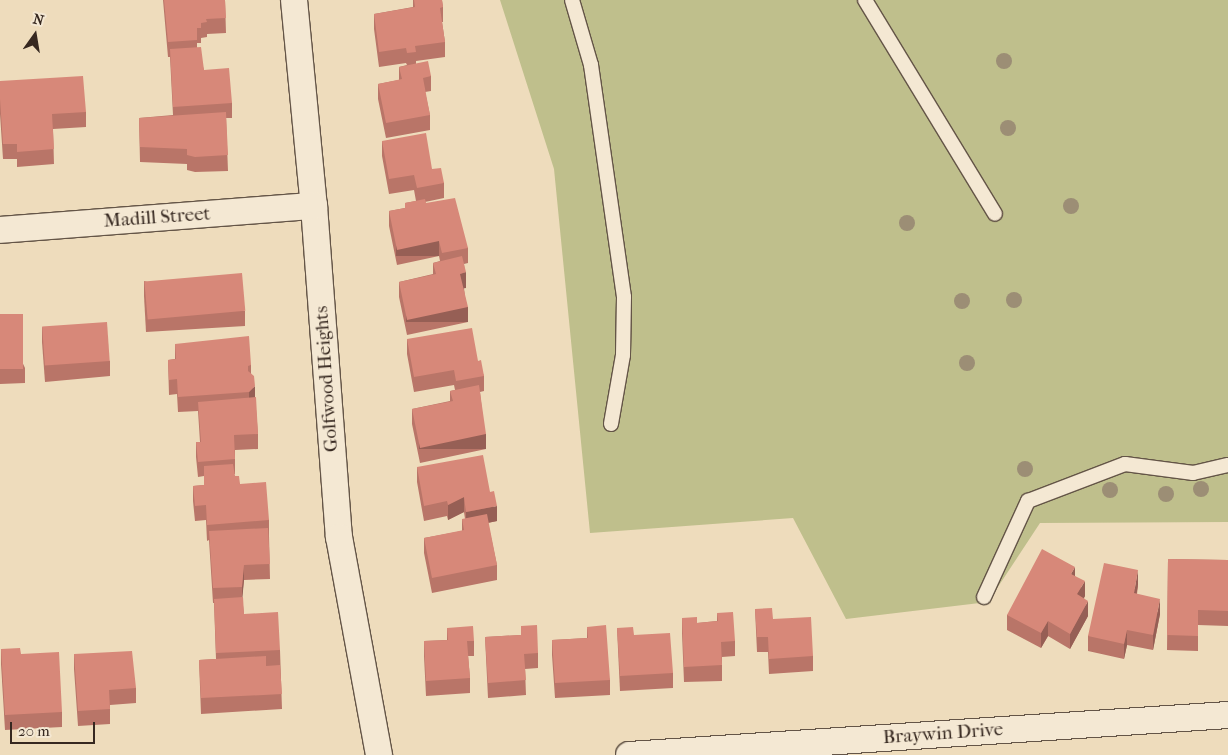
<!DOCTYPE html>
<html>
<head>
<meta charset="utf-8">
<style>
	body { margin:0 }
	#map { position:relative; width:1228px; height:755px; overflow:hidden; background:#eedcbc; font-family:"IM FELL French Canon",serif }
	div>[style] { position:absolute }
	.green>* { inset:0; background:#bfbf8c }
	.roads { filter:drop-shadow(1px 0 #645547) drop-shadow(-1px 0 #645547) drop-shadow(0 1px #645547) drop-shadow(0 -1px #645547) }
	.lane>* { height:14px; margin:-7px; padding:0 7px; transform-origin:7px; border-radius:7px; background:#f4e8d3 }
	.street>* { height:26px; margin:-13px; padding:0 13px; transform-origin:13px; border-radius:13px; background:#f4e8d3 }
	.trees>* { width:16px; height:16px; margin:-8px; border-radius:50%; background:#9c8e75 }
	.wall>* { inset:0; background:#b97568 }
	.shaded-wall>* { inset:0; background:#965f55; transform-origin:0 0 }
	.building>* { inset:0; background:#d78879; transform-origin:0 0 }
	span { translate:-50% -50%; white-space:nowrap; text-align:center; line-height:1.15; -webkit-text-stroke:5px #f4e8d3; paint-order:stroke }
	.street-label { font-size:19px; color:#362820 }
	.north { position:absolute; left:10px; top:10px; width:50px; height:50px; -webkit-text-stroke:4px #f4e8d3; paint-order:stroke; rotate:13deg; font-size:14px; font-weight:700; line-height:20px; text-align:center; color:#362820 }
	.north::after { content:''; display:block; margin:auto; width:18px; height:22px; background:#362820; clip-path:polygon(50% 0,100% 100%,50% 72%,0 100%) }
	.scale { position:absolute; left:10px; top:722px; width:85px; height:22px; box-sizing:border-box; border:2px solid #362820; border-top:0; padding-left:6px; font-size:15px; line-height:18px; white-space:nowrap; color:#362820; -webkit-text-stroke:4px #f4e8d3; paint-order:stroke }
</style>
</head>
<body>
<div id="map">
	<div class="green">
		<div style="clip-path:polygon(500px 0,1228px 0,1228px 522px,1040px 523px,988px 602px,846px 619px,793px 518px,590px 533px,554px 169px)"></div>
	</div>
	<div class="roads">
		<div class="lane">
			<div style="left:572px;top:0;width:68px;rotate:73.7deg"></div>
			<div style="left:591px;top:65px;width:234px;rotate:81.9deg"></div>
			<div style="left:624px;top:297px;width:58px;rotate:91deg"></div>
			<div style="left:623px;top:355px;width:70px;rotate:99.9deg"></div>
			<div style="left:865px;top:0;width:250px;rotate:58.7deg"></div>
			<div style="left:984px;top:597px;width:106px;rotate:-65.4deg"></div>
			<div style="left:1028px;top:501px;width:104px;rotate:-20.9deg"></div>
			<div style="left:1125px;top:464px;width:69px;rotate:7.5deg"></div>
			<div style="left:1193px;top:473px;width:36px;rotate:-13deg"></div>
		</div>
		<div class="street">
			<div style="left:294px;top:0;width:207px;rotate:84.5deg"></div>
			<div style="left:314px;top:206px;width:332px;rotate:85.7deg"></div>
			<div style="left:339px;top:537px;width:222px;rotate:79.6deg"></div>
			<div style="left:0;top:230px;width:315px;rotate:-4.4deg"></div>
			<div style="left:629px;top:755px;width:600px;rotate:-3.82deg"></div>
		</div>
	</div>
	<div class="trees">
		<div style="left:1004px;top:61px"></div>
		<div style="left:1008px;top:128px"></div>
		<div style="left:1071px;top:206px"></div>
		<div style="left:907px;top:223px"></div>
		<div style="left:1014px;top:300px"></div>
		<div style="left:962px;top:301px"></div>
		<div style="left:967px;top:363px"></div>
		<div style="left:1025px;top:469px"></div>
		<div style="left:1201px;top:489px"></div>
		<div style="left:1110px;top:490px"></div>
		<div style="left:1166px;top:494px"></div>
	</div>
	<div class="wall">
		<div style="clip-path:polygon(163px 0,225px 0,226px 33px,207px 34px,207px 37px,201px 38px,201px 43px,197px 43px,197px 47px,204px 70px,232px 103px,232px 118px,226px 118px,228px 171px,195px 172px,187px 170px,187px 164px,140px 162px,139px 118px,173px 115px,170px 57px,168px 57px)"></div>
		<div style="clip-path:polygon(413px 0,442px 0,443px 7px,443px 22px,442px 22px,445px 42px,445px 57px,416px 61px,416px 64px,431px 76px,431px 91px,425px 92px,430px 115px,430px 130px,386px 138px,378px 99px,378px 84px,399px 80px,399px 67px,407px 65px,406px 63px,379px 67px,374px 29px,374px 14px,413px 7px)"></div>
		<div style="clip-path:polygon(0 81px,86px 112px,86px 127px,53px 129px,54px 164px,17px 167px,17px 159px,3px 159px,0 114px)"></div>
		<div style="clip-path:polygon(382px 141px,432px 169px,444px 183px,444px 198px,425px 202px,426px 203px,468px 248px,468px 263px,464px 264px,466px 288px,464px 288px,468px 322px,407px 335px,399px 297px,399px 282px,433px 274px,433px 263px,440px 261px,439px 256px,397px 265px,389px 226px,389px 211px,405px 208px,405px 203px,416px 201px,414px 190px,389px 194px,382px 156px)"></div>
		<div style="clip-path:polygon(144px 281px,245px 311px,245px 326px,146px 332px,144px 296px)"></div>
		<div style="clip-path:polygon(0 314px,25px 368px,25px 383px,0 384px)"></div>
		<div style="clip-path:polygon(42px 327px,110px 361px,110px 376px,45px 382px,42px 342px)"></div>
		<div style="clip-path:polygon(407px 339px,478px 361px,484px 376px,484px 391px,480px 392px,486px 449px,420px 463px,412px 424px,412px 409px,450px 401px,450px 391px,455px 390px,454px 385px,414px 392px,407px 354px)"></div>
		<div style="clip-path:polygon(175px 344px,251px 365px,251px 373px,255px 397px,258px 434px,258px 449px,235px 450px,235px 474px,234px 474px,235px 476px,240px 484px,269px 520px,269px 535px,270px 579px,244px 580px,242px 597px,244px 614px,280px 650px,282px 709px,201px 714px,199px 660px,216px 659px,214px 603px,213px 603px,209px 540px,207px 541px,206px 520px,195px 521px,193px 501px,193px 486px,204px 485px,204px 476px,198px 477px,196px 457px,196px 442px,200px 442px,198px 411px,178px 412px,177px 394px,169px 395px,168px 360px,175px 359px)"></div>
		<div style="clip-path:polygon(417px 467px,490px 492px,497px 521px,488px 523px,497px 565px,497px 580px,432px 593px,424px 553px,424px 538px,462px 531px,462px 519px,465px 519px,464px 512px,448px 520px,447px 516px,424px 521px,417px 482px)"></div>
		<div style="clip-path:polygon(1168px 559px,1228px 560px,1228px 626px,1198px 625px,1198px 651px,1167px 650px)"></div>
		<div style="clip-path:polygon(1075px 576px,1085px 596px,1084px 598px,1088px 616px,1070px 649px,1048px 636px,1041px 648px,1007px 630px,1007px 615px)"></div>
		<div style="clip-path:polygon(1138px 585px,1137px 594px,1160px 614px,1153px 650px,1127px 645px,1124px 659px,1088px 651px,1088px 636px)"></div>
		<div style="clip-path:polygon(755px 609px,773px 619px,813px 656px,813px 671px,769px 674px,768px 652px,757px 652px)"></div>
		<div style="clip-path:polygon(717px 613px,735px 641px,735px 656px,722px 657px,722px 681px,684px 682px,682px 633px,682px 618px,697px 623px,717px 621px)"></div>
		<div style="clip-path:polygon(521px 626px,538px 653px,538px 668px,525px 669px,526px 695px,488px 698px,485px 637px,521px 635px)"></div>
		<div style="clip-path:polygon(587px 627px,610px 680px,610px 695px,555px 698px,552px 655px,552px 640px,587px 638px)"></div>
		<div style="clip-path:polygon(447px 628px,474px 641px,474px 656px,468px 656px,470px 678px,470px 693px,426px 696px,424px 656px,424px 641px,447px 640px)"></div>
		<div style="clip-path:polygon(617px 628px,634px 635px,673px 673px,673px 688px,620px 691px)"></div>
		<div style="clip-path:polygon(1px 649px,21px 654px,62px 712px,62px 727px,5px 730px,1px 664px)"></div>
		<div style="clip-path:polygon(74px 654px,136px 688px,136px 703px,110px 705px,110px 724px,78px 726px,74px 669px)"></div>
	</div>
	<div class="shaded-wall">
		<div style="left:439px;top:241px;width:15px;height:43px;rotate:90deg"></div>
		<div style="clip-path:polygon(466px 272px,466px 288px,460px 289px,460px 274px)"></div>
		<div style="left:468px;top:307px;width:15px;height:62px;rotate:90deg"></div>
		<div style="clip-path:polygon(255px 386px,255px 401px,249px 407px,249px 392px)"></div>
		<div style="left:486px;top:434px;width:15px;height:67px;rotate:90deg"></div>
		<div style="clip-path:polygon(464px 497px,464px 512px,448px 520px,448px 505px)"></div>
		<div style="clip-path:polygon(497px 506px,497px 521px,466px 527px,466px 512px)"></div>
		<div style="clip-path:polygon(244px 565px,244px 580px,242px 602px,242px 587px)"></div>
		<div style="clip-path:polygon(1075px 567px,1075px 582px,1071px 574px)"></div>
		<div style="clip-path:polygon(1138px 570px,1138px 585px,1134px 608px,1134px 593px)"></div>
		<div style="clip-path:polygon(1085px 581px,1085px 596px,1077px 609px,1077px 594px)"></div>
		<div style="clip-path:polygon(1160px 599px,1160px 614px,1153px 650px,1153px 635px)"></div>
		<div style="clip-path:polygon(1088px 601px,1088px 616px,1070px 649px,1070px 634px)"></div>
		<div style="clip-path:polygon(1048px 621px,1048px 636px,1041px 648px,1041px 633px)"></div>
		<div style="clip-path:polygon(1127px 630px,1127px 645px,1124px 659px,1124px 644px)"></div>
	</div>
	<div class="building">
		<div style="clip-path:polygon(164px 0,225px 0,226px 18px,206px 19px,207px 22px,201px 23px,201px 28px,197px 28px,197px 40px,168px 42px)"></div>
		<div style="clip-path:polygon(414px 0,442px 0,443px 7px,440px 8px,445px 42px,415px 46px,416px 52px,407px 53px,406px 48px,379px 52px,374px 14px,415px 7px)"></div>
		<div style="clip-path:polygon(201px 47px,204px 70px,229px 68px,232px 103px,173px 107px,170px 49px)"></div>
		<div style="clip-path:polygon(428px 61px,431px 76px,423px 78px,430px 115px,386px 123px,378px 84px,402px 79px,399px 67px)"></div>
		<div style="clip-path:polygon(83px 76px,86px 112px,52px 114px,54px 149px,17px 152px,17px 144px,3px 144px,0 99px,0 81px)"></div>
		<div style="clip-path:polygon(226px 112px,228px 155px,195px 157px,187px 155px,187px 149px,140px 147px,139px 118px)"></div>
		<div style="clip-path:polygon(426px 133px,432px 169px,441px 168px,444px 183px,417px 188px,414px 175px,389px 179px,382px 141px)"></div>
		<div style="clip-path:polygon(455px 198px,468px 248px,442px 253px,439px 241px,397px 250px,389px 211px,405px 208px,405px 203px,425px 199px,426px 203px)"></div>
		<div style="clip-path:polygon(462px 256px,466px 272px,460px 274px,468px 307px,407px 320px,399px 282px,436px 274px,433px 263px)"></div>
		<div style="left:242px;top:273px;width:38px;height:98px;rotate:85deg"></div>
		<div style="left:0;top:314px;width:23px;height:55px"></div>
		<div style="left:107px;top:322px;width:39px;height:65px;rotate:86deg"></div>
		<div style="clip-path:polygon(472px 328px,478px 361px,481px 360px,484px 376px,456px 381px,454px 370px,414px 377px,407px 339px)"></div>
		<div style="clip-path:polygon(249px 336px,251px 365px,248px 366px,248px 371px,254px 376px,255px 386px,249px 392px,178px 397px,177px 379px,169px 380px,168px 360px,176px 359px,175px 344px)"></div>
		<div style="clip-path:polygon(479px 385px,486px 434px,420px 448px,412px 409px,453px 401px,450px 391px)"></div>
		<div style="clip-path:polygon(256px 397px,258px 434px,234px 435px,235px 459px,198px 462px,196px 442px,201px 442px,198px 402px)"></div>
		<div style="clip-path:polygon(483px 455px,490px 492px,494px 491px,497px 506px,466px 512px,464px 497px,448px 505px,447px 501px,424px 506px,417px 467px)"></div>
		<div style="clip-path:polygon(233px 464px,235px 476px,239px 476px,240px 484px,266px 482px,269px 520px,207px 525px,206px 505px,195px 506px,193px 486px,204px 485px,204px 466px)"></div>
		<div style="clip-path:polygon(487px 514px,497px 565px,432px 578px,424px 538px,464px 530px,462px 519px)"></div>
		<div style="clip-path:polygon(268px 528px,270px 564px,244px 565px,242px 587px,213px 588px,209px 531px)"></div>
		<div style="clip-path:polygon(1042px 549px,1075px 567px,1071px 574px,1085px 581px,1077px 594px,1088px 601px,1070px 634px,1048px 621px,1041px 633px,1007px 615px)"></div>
		<div style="clip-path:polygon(1168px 559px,1228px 560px,1228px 611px,1198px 610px,1198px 636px,1167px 635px)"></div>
		<div style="clip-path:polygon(1104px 563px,1138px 570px,1134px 593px,1160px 599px,1153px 635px,1127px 630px,1124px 644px,1088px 636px)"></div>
		<div style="clip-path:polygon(243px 597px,244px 614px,278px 612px,280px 650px,216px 653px,214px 599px)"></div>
		<div style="clip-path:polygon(772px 608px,773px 619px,811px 617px,813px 656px,769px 659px,768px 637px,757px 637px,755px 609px)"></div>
		<div style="clip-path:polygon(733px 612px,735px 641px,721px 642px,722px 665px,684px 667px,682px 618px,697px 617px,697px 623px,718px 621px,717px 613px)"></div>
		<div style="clip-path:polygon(537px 625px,538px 653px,524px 654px,526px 680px,488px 683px,485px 637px,521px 635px,521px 626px)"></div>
		<div style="clip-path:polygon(606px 625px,610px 680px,555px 683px,552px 640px,588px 638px,587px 627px)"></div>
		<div style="clip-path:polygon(473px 626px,474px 641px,467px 641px,470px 678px,426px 681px,424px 641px,448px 640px,447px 628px)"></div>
		<div style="clip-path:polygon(633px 627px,634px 635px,670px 633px,673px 673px,620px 676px,617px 628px)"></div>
		<div style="clip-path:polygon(20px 648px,21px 654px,59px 652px,62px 712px,5px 715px,1px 649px)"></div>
		<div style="clip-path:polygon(132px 651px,136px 688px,109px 690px,110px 709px,78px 711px,74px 654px)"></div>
		<div style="clip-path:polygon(266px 656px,266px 666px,280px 665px,282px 694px,201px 698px,199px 660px)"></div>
	</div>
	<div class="street-label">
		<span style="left:157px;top:218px;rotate:-4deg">Madill Street</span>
		<span style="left:327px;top:379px;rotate:-94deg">Golfwood Heights</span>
		<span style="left:943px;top:734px;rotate:-4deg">Braywin Drive</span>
	</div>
	<div class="north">N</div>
	<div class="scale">20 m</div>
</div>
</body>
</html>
